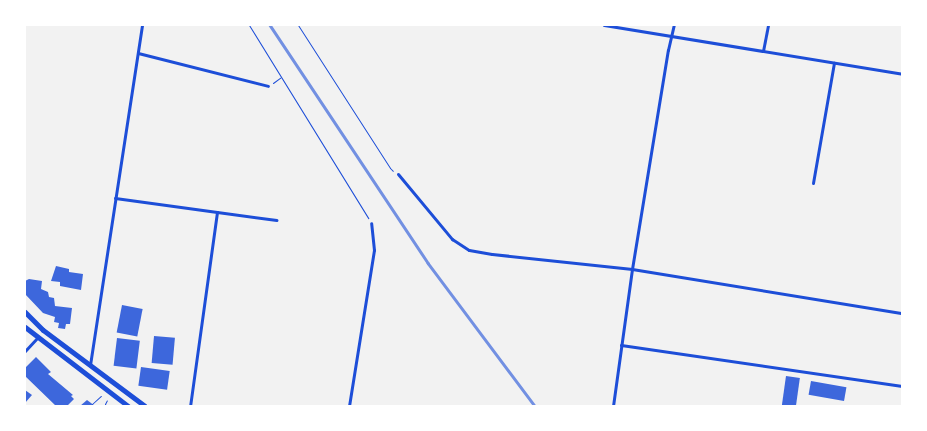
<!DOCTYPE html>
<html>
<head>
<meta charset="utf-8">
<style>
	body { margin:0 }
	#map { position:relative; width:927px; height:431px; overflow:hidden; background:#f2f2f2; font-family:"DejaVu Sans",sans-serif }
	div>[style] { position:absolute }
	.building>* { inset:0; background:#3d67dc; transform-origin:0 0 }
	.path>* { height:1px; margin:-0.5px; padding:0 0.5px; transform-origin:0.5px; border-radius:0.5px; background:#1d4ed8 }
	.minor>* { height:3px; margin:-1.5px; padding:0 1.5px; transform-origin:1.5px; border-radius:1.5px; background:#1d4ed8 }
	.trunk>* { height:5px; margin:-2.5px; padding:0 2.5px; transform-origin:2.5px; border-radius:2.5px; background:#1d4ed8 }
	.rail>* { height:2.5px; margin:-1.25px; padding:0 1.25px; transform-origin:1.25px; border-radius:1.25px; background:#7290e2 }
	span { translate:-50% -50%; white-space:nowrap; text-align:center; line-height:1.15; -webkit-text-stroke:5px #fff; paint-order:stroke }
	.frame { position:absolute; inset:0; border:26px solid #fff; pointer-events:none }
</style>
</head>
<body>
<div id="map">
	<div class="building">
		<div style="clip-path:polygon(56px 266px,69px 269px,69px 272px,83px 274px,81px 290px,60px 286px,60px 282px,51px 281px)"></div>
		<div style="clip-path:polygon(29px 279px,42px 281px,41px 289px,48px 292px,49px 297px,54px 298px,55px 306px,72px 308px,70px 324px,66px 324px,65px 329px,58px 328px,59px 323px,54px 322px,55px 317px,43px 313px,25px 294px,25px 281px)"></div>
		<div style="left:122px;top:305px;width:21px;height:28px;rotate:11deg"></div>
		<div style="left:154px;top:336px;width:21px;height:27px;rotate:5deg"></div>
		<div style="left:117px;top:338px;width:23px;height:28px;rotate:7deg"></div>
		<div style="clip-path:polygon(36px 357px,51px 372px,48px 374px,73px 395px,71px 396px,74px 399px,67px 406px,56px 406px,25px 376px,25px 368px)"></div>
		<div style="left:141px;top:367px;width:29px;height:19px;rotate:8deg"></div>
		<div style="left:786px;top:376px;width:14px;height:30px;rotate:8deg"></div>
		<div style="left:811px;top:381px;width:36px;height:14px;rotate:10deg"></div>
		<div style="clip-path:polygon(25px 390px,32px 395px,25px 403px)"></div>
		<div style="clip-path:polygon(87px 400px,95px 406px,80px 406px)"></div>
	</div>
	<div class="path">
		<div style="left:249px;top:25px;width:227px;rotate:58.3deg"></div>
		<div style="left:298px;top:25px;width:170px;rotate:57.2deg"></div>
		<div style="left:390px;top:168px;width:4px;rotate:45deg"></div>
		<div style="left:273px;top:83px;width:9px;rotate:-36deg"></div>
		<div style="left:92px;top:404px;width:12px;rotate:-42deg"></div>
		<div style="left:106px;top:406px;width:2px;rotate:-117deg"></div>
		<div style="left:105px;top:404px;width:4px;rotate:-63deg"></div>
	</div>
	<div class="minor">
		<div style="left:604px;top:25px;width:302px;rotate:9.3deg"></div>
		<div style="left:763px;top:51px;width:26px;rotate:-79deg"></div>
		<div style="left:138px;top:53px;width:134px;rotate:14.2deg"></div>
		<div style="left:398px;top:174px;width:85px;rotate:50.3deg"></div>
		<div style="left:452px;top:239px;width:20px;rotate:33deg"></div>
		<div style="left:469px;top:250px;width:23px;rotate:10deg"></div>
		<div style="left:492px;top:254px;width:141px;rotate:6.1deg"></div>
		<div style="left:632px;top:269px;width:274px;rotate:9.3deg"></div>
		<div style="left:813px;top:183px;width:122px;rotate:-80.1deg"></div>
		<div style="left:115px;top:198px;width:103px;rotate:7.8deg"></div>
		<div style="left:217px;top:212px;width:196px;rotate:97.9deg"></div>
		<div style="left:217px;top:212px;width:60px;rotate:7.7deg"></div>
		<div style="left:621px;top:345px;width:284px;rotate:8.3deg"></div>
		<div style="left:25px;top:351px;width:18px;rotate:-47deg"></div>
		<div style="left:90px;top:365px;width:344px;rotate:-81.3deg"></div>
		<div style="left:349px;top:406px;width:158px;rotate:-80.9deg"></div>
		<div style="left:374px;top:250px;width:27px;rotate:-96deg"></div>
		<div style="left:613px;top:406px;width:138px;rotate:-82.1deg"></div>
		<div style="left:632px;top:269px;width:222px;rotate:-80.7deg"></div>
		<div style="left:668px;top:50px;width:26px;rotate:-77deg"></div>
	</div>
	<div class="trunk">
		<div style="left:25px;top:312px;width:25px;rotate:45deg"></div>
		<div style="left:43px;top:330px;width:127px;rotate:36.7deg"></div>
		<div style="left:25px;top:327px;width:130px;rotate:37.5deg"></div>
	</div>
	<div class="rail">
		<div style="left:270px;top:25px;width:286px;rotate:56.4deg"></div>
		<div style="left:428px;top:263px;width:179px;rotate:53.2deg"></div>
	</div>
	<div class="frame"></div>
</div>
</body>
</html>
